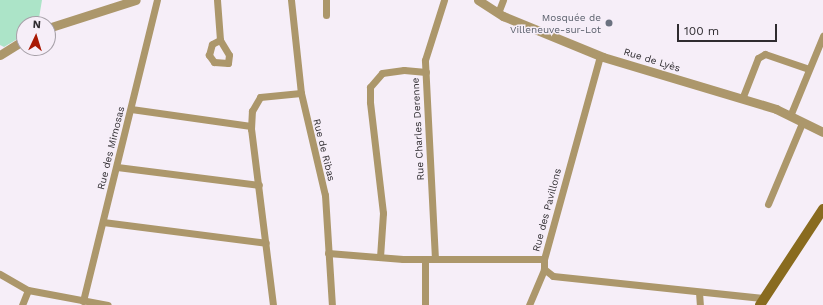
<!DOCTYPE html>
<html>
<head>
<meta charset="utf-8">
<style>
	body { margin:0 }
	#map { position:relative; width:823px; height:305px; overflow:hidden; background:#f6eef8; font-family:"Work Sans",sans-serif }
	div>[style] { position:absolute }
	.green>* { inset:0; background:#ace4c8 }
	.minor>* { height:7px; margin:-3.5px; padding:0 3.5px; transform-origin:3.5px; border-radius:3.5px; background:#ac976b }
	.tertiary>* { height:9px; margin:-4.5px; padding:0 4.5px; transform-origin:4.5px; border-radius:4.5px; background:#ac976b }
	.secondary>* { height:10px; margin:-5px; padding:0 5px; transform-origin:5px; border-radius:5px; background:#896b1f }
	.dots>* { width:11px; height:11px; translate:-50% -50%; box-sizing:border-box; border:2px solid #f6eef8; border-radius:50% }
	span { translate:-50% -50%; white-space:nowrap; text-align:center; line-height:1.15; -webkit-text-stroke:3px #f6eef8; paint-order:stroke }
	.worship-label { font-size:10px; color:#5b616d }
	.right { translate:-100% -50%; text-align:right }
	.street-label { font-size:10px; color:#2f2c30 }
	.north { position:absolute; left:16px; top:16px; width:40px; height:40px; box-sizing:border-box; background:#f6eef8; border:1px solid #a6a0a8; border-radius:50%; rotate:4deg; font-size:11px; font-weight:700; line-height:16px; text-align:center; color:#2f2c30 }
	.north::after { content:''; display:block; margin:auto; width:14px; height:18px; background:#a91904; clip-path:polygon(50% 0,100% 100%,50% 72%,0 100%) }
	.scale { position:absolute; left:677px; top:24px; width:100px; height:18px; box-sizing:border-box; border:2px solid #2f2c30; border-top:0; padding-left:5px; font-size:12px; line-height:14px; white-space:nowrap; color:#2f2c30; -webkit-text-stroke:3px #f6eef8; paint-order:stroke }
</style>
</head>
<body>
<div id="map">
	<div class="green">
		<div style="clip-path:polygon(0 0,42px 0,38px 24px,24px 24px,24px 35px,4px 47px,0 45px)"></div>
	</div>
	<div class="minor">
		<div style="left:217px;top:0;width:40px;rotate:85.7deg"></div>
		<div style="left:220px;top:40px;width:17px;rotate:59deg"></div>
		<div style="left:229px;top:55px;width:8px;rotate:97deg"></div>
		<div style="left:228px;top:63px;width:14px;rotate:-176deg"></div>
		<div style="left:214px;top:62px;width:9px;rotate:-126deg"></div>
		<div style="left:209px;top:55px;width:11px;rotate:-75deg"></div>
		<div style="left:212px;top:44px;width:9px;rotate:-27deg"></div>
		<div style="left:291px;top:0;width:94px;rotate:83.9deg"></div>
		<div style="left:301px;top:93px;width:105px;rotate:76.8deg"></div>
		<div style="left:325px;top:195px;width:110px;rotate:86.4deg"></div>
		<div style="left:498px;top:13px;width:14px;rotate:-69deg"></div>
		<div style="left:326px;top:15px;width:15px;rotate:-90deg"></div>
		<div style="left:600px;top:56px;width:211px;rotate:105.4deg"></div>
		<div style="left:544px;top:259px;width:10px;rotate:90deg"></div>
		<div style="left:544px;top:269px;width:11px;rotate:38deg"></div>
		<div style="left:553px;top:276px;width:212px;rotate:6deg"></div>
		<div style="left:742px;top:99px;width:44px;rotate:-68.7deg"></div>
		<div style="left:758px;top:58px;width:8px;rotate:-30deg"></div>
		<div style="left:765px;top:54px;width:46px;rotate:18.8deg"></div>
		<div style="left:131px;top:109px;width:121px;rotate:8.1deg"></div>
		<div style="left:790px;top:116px;width:87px;rotate:-67.6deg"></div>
		<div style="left:117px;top:167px;width:143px;rotate:7.2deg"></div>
		<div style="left:768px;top:204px;width:88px;rotate:-67.2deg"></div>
		<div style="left:103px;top:222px;width:164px;rotate:7.3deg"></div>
		<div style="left:328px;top:253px;width:75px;rotate:4.6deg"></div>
		<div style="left:403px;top:259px;width:141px"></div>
		<div style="left:380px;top:257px;width:44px;rotate:-86.1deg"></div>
		<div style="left:383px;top:213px;width:112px;rotate:-96.7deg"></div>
		<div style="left:370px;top:102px;width:15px;rotate:-90deg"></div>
		<div style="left:370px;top:87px;width:18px;rotate:-49deg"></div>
		<div style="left:382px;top:73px;width:22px;rotate:-8deg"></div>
		<div style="left:404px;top:70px;width:22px;rotate:5deg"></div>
		<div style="left:435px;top:259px;width:199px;rotate:-92.9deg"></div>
		<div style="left:425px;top:60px;width:63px;rotate:-72.4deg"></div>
		<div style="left:0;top:274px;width:32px;rotate:30deg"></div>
		<div style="left:28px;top:290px;width:81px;rotate:10.6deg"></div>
		<div style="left:699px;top:292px;width:13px;rotate:86deg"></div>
		<div style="left:83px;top:301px;width:310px;rotate:-76.2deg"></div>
		<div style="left:22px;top:305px;width:16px;rotate:-68deg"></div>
		<div style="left:273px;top:305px;width:177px;rotate:-97.1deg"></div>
		<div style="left:251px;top:129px;width:18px;rotate:-87deg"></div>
		<div style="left:252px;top:111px;width:16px;rotate:-60deg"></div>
		<div style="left:260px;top:97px;width:41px;rotate:-5.6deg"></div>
		<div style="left:425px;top:305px;width:46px;rotate:-90deg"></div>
		<div style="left:529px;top:305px;width:39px;rotate:-67deg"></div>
	</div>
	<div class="tertiary">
		<div style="left:478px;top:0;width:30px;rotate:33deg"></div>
		<div style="left:503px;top:16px;width:108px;rotate:22.3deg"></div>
		<div style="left:603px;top:57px;width:181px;rotate:16.7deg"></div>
		<div style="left:776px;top:109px;width:52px;rotate:26.1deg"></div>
		<div style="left:48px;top:28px;width:92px;rotate:-17.7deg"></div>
		<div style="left:0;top:55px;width:28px;rotate:-32deg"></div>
	</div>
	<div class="secondary">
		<div style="left:760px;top:305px;width:115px;rotate:-56.7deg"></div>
	</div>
	<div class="dots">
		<div style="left:609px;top:23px;background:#6b7280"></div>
	</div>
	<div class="worship-label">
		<span class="right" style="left:601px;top:23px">Mosquée de<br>Villeneuve-sur-Lot</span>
	</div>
	<div class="street-label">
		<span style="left:652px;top:60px;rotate:17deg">Rue de Lyès</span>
		<span style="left:418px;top:129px;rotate:-93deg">Rue Charles Derenne</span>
		<span style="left:111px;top:148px;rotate:-76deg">Rue des Mimosas</span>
		<span style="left:324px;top:150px;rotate:76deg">Rue de Ribas</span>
		<span style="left:547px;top:210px;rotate:-75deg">Rue des Pavillons</span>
	</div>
	<div class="north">N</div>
	<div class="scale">100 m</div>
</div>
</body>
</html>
